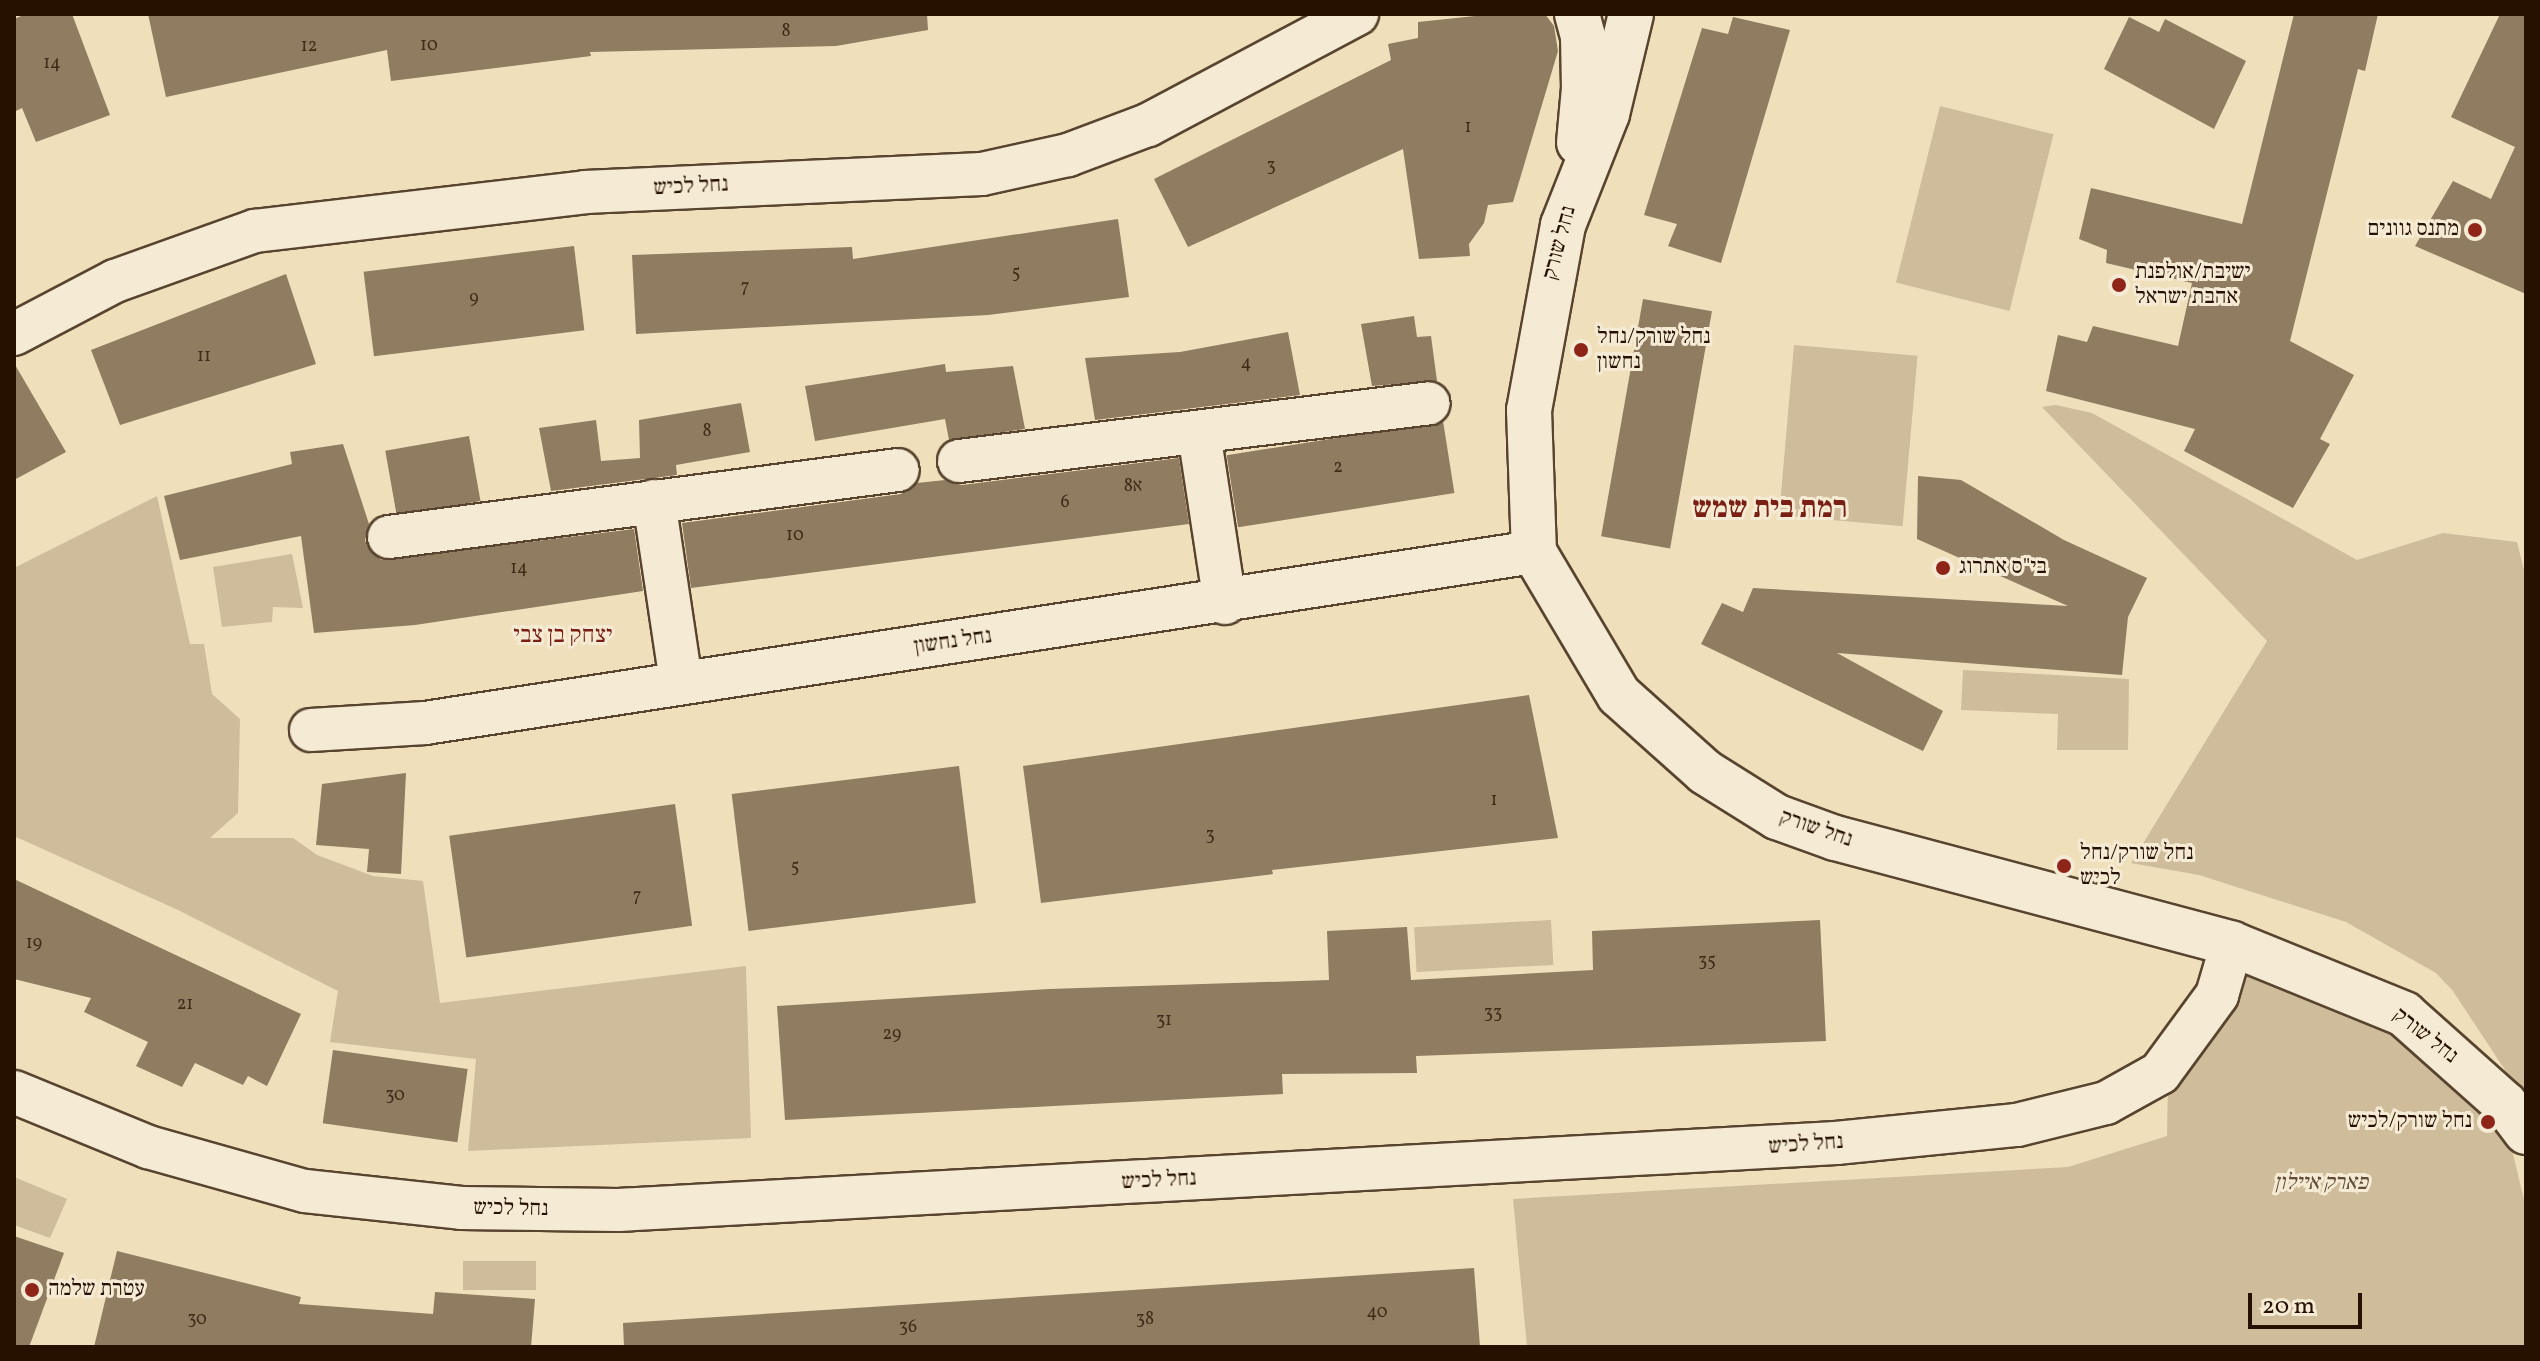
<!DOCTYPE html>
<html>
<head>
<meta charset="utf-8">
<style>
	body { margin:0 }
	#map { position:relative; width:2540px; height:1361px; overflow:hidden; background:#f0dfbb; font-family:Vollkorn,"Frank Ruhl Libre",serif }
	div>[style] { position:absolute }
	.green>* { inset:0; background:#cebc9b; transform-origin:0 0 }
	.building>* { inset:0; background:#8f7c61; transform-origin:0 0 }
	.roads { filter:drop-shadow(2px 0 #58442f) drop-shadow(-2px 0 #58442f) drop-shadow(0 2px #58442f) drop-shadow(0 -2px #58442f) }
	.minor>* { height:42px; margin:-21px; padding:0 21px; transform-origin:21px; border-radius:21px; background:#f5ead3 }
	.tertiary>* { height:44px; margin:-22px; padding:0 22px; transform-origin:22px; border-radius:22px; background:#f5ead3 }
	.dots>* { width:22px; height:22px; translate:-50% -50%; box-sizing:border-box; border:4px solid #f5ead3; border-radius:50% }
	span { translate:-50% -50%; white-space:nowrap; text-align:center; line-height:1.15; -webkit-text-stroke:6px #f5ead3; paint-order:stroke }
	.number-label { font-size:18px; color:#402c18 }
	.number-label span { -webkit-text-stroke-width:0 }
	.street-label { font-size:22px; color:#261100 }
	.poi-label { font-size:22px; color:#261100 }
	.right { translate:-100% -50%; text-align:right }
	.left { translate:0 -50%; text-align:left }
	.park-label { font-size:22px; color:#614d36; font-style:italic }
	.neighbourhood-label { font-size:24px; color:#7a1f14 }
	.district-label { font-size:30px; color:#7a1f14; font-weight:700 }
	.frame { position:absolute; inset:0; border:16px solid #261100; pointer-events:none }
	.scale { position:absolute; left:2248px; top:1293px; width:114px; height:36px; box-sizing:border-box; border:4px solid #261100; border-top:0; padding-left:10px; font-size:24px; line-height:28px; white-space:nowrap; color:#261100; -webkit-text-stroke:6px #f5ead3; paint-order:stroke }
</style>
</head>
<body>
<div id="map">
	<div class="green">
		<div style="left:1940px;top:106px;width:117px;height:182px;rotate:14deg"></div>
		<div style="left:1794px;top:345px;width:124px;height:171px;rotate:5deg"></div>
		<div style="clip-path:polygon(2056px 405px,2092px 413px,2357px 560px,2443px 533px,2517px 542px,2526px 578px,2526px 1102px,2453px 991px,2436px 973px,2346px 922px,2199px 875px,2131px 863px,2267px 641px,2042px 407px)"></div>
		<div style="clip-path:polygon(157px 496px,190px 644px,204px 644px,212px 694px,240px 719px,238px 813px,210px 838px,293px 838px,317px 855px,373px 876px,423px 881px,440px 1003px,746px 966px,751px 1138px,468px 1151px,476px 1059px,330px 1042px,338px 991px,178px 910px,14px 836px,14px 568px)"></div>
		<div style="clip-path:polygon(292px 554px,303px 608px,273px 607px,272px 622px,222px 627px,213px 567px)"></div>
		<div style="clip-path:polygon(1963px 670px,2129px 679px,2128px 750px,2057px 750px,2058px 714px,1961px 710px)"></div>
		<div style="left:1551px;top:920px;width:45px;height:137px;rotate:87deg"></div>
		<div style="clip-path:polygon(2238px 967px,2393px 1029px,2490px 1116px,2513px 1154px,2526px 1208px,2526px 1347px,1527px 1347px,1513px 1199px,2068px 1167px,2167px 1136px,2168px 1082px)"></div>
		<div style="clip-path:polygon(14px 1177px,67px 1199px,50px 1238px,14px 1225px)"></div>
		<div style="left:463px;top:1261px;width:73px;height:29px"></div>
	</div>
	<div class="building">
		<div style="clip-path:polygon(26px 14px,72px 14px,110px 115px,36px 142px,22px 108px,14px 112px,14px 19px)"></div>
		<div style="clip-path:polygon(148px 14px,927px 14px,928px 30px,836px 46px,590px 52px,591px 56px,391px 81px,387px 50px,166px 97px)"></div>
		<div style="clip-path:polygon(1494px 14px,1545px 14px,1554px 26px,1558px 51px,1513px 202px,1488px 205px,1484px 223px,1469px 244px,1470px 256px,1419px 259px,1403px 149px,1188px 247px,1154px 179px,1391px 60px,1388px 44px,1418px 38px,1418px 22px)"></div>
		<div style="clip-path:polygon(2294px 14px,2378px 14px,2365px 71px,2358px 69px,2290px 341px,2354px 375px,2320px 439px,2330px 444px,2293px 508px,2184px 451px,2195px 429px,2046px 391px,2058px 335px,2087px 342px,2093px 326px,2178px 346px,2192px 283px,2106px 263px,2107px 250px,2079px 239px,2091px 188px,2242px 224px)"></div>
		<div style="clip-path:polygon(2500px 14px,2526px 14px,2526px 294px,2415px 246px,2453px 181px,2491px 199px,2515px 147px,2451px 117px)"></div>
		<div style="clip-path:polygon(1733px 17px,1790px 30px,1721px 263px,1668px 246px,1677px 224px,1644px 215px,1702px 28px,1728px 34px)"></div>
		<div style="clip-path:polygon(2129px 17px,2159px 32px,2165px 19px,2246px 61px,2214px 129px,2104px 69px)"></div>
		<div style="clip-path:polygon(1118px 219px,1129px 297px,988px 315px,636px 334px,632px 255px,852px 247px,853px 259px)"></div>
		<div style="left:574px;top:246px;width:85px;height:212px;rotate:83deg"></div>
		<div style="clip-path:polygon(286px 274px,316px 364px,120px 425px,91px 350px)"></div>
		<div style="left:1643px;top:299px;width:70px;height:241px;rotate:10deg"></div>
		<div style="clip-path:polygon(1414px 316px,1417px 337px,1431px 336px,1437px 381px,1372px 386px,1361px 324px)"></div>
		<div style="clip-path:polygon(1288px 332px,1300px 395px,1095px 420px,1085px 358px,1180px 352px)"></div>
		<div style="clip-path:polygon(14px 363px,66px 452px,14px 480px)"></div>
		<div style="clip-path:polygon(945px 364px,946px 372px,1013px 366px,1025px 429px,949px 440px,945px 419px,815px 441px,805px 386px)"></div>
		<div style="clip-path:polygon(741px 403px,750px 452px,676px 465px,677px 475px,551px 491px,539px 428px,596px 420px,601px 461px,640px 458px,639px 420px)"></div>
		<div style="left:1443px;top:421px;width:73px;height:219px;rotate:81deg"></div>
		<div style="left:469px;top:436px;width:66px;height:85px;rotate:80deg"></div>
		<div style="clip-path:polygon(343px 444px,369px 524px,365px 541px,381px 560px,634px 529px,643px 591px,415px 625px,314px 633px,301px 536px,180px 560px,164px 496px,292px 464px,290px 452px)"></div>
		<div style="clip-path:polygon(1179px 458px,1189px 524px,691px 588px,682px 523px,901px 494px,917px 483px,945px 480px,962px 485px)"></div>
		<div style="clip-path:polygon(1918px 476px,1961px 480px,2064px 540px,2147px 578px,2128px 617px,2122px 675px,1837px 653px,1943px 711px,1923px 751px,1701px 644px,1722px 603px,1743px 612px,1753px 588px,2068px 606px,1917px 539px)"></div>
		<div style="clip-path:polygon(1529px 695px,1558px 838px,1272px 870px,1273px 874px,1041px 903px,1023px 766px)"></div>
		<div style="left:959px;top:766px;width:138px;height:229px;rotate:83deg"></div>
		<div style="clip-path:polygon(406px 773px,401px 874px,367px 872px,369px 849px,316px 845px,322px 784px)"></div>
		<div style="left:675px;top:804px;width:123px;height:228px;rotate:82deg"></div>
		<div style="clip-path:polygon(14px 879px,301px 1014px,267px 1086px,248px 1076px,243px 1085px,195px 1063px,182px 1087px,136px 1066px,148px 1042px,84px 1012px,91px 998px,14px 979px)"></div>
		<div style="clip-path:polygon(1820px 920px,1826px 1041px,1416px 1056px,1417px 1073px,1282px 1074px,1283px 1094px,785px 1120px,777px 1006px,1049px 989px,1329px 980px,1327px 931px,1407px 927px,1411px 980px,1593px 970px,1592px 931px)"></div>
		<div style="left:333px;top:1050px;width:136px;height:74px;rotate:8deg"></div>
		<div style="clip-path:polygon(14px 1236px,64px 1253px,29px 1347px,14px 1347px)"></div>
		<div style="clip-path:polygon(117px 1251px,301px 1297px,299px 1304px,433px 1314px,435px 1292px,535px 1299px,531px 1347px,94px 1347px)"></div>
		<div style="clip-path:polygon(1474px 1268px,1480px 1347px,624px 1347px,623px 1323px)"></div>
	</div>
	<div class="roads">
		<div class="minor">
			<div style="left:14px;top:334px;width:114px;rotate:-27.7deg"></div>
			<div style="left:115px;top:281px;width:149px;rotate:-19.7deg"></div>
			<div style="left:255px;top:231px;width:332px;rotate:-6.7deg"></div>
			<div style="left:585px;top:192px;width:397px;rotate:-2.6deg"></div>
			<div style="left:982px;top:174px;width:88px;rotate:-12.5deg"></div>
			<div style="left:1068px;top:155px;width:85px;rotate:-20.6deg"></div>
			<div style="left:1148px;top:125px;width:237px;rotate:-28deg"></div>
			<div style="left:1199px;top:433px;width:172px;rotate:81.3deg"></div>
			<div style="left:959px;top:461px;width:473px;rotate:-7deg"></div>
			<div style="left:654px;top:501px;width:182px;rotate:81.5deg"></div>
			<div style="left:389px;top:537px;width:513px;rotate:-7.5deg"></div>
			<div style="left:311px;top:730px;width:114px;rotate:-3.5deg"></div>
			<div style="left:425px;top:723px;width:1122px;rotate:-8.77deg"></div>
			<div style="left:14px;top:1092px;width:145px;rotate:22.3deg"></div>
			<div style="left:148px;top:1147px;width:163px;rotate:15.7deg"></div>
			<div style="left:305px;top:1191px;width:157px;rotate:6.2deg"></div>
			<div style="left:461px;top:1208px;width:157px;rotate:0.7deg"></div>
			<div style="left:618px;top:1210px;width:1220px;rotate:-3.15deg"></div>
			<div style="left:1836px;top:1143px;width:182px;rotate:-5.7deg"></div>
			<div style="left:2017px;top:1125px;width:92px;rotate:-13.9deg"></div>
			<div style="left:2106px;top:1103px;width:62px;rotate:-29.1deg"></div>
			<div style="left:2160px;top:1073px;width:97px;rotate:-53.8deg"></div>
			<div style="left:2217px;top:995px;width:53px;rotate:-73.6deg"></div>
		</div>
		<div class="tertiary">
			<div style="left:1577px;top:14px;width:24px;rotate:75deg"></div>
			<div style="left:1583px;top:37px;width:51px;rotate:88.9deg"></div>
			<div style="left:1584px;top:88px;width:55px;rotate:95.2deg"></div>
			<div style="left:1631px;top:14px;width:103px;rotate:103.5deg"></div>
			<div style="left:1607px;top:114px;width:119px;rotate:111.6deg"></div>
			<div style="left:1563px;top:225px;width:188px;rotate:100.4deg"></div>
			<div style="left:1529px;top:410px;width:142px;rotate:88deg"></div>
			<div style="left:1534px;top:552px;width:166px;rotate:59.3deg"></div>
			<div style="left:1619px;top:695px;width:115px;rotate:41.8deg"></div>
			<div style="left:1705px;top:772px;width:85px;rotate:32deg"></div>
			<div style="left:1777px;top:817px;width:62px;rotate:19.9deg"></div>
			<div style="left:1835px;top:838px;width:411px;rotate:14.9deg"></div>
			<div style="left:2232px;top:944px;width:186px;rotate:22.1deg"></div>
			<div style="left:2404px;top:1014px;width:135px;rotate:41.7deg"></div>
			<div style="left:2505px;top:1104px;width:35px;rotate:53deg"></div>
		</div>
	</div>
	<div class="dots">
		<div style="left:2475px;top:230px;background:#8f2418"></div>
		<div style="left:2119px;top:285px;background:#8f2418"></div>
		<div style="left:1581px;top:350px;background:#8f2418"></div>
		<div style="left:1943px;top:568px;background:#8f2418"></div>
		<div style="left:2064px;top:866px;background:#8f2418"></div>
		<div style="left:2488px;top:1122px;background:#8f2418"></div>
		<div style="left:32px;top:1290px;background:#8f2418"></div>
	</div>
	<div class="number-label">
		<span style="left:786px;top:32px">8</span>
		<span style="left:429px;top:46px">10</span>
		<span style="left:309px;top:47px">12</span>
		<span style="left:52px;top:64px">14</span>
		<span style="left:1468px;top:128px">1</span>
		<span style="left:1271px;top:167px">3</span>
		<span style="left:1016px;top:274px">5</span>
		<span style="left:745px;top:288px">7</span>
		<span style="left:474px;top:299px">9</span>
		<span style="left:204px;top:357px">11</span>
		<span style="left:1246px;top:364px">4</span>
		<span style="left:707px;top:432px">8</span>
		<span style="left:1338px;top:468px">2</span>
		<span style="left:1133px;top:487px">8א</span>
		<span style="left:1065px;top:503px">6</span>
		<span style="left:795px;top:536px">10</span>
		<span style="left:519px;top:569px">14</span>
		<span style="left:1494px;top:801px">1</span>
		<span style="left:1210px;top:836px">3</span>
		<span style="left:795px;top:868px">5</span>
		<span style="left:637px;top:897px">7</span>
		<span style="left:34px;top:944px">19</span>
		<span style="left:1707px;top:962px">35</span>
		<span style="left:185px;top:1005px">21</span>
		<span style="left:1493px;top:1014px">33</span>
		<span style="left:1164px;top:1021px">31</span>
		<span style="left:892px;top:1035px">29</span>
		<span style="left:395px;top:1096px">30</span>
		<span style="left:1377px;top:1313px">40</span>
		<span style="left:197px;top:1320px">30</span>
		<span style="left:1145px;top:1320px">38</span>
		<span style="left:908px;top:1328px">36</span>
	</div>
	<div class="street-label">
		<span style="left:691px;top:187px;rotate:-3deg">נחל לכיש</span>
		<span style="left:1560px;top:243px;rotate:-75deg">נחל שורק</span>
		<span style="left:953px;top:642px;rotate:-8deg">נחל נחשון</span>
		<span style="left:1816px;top:829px;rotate:19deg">נחל שורק</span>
		<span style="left:2425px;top:1036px;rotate:38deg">נחל שורק</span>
		<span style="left:1806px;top:1145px;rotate:-4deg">נחל לכיש</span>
		<span style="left:1159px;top:1181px;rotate:-3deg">נחל לכיש</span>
		<span style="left:511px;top:1209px;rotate:1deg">נחל לכיש</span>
	</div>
	<div class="poi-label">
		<span class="right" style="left:2459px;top:230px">מתנס גוונים</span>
		<span class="left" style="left:2135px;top:285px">ישיבת/אולפנת<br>אהבת ישראל</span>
		<span class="left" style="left:1597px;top:350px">נחל שורק/נחל<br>נחשון</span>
		<span class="left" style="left:1959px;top:568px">בי"ס אתרוג</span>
		<span class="left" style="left:2080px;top:866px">נחל שורק/נחל<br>לכיש</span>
		<span class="right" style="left:2472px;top:1122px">נחל שורק/לכיש</span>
		<span class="left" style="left:48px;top:1290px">עטרת שלמה</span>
	</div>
	<div class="park-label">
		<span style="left:2321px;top:1184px">פארק איילון</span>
	</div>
	<div class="neighbourhood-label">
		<span style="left:563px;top:637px">יצחק בן צבי</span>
	</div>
	<div class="district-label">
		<span style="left:1770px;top:509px">רמת בית שמש</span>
	</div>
	<div class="frame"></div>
	<div class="scale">20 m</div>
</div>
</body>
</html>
